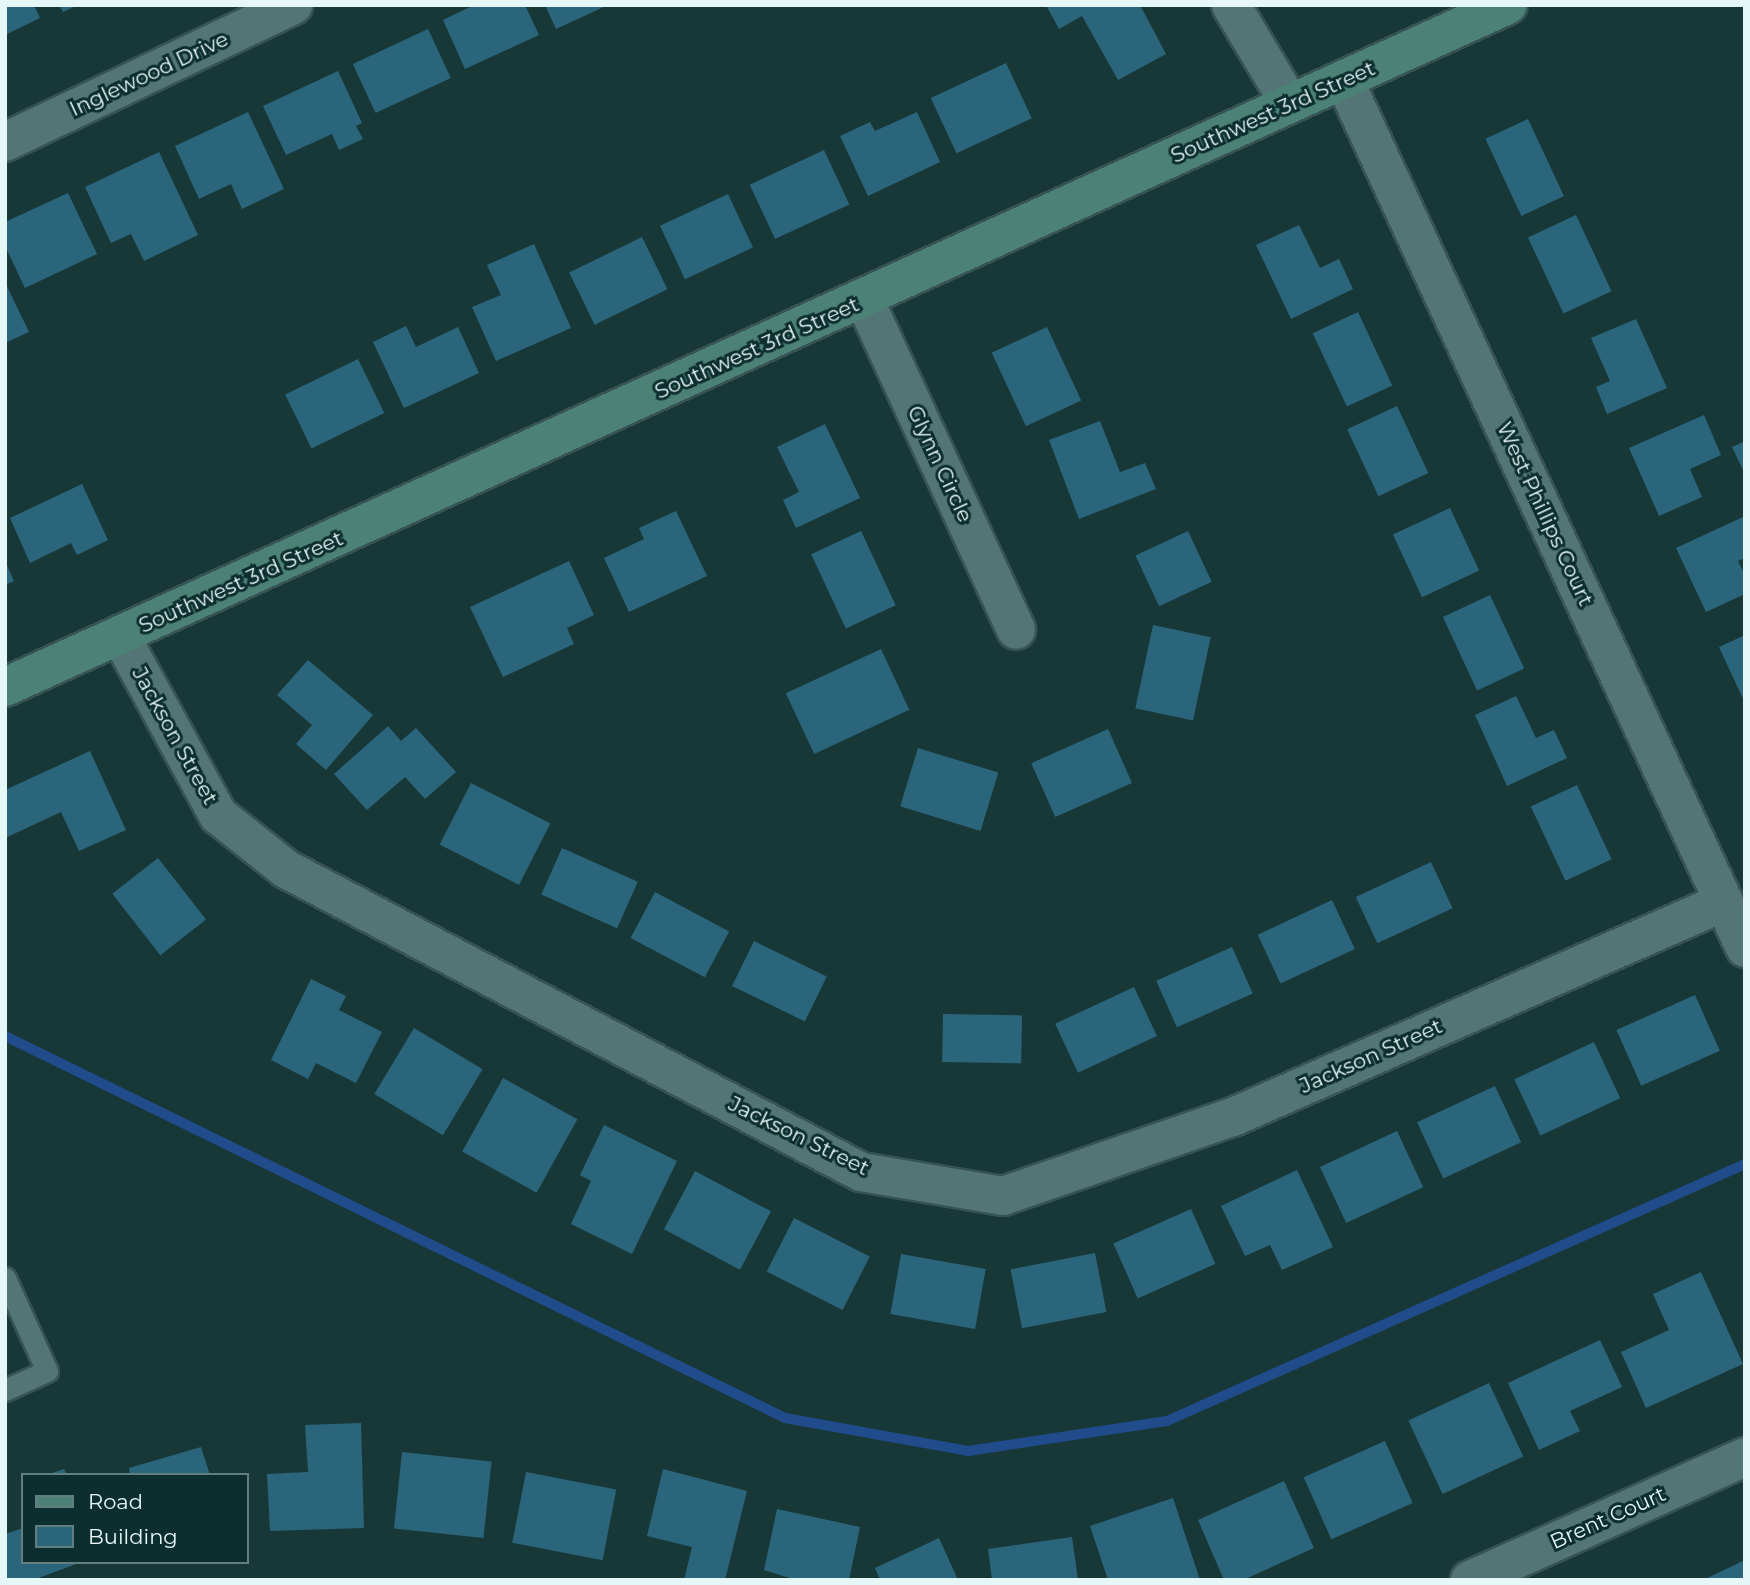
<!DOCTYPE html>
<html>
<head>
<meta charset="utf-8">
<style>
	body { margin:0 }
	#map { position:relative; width:1750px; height:1585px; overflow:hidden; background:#183838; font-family:Montserrat,sans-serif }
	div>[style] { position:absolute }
	.stream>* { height:10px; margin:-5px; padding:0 5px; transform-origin:5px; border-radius:5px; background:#204c8c }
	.building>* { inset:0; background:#2b657c; transform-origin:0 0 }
	.roads { filter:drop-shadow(2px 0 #375353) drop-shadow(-2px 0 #375353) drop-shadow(0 2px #375353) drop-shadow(0 -2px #375353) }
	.lane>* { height:21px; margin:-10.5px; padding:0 10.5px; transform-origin:10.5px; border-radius:10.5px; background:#547575 }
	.street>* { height:38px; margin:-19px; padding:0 19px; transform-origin:19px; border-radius:19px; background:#547575 }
	.secondary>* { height:38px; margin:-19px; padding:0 19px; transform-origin:19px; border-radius:19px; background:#4c8276 }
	span { translate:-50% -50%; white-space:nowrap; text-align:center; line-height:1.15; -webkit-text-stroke:6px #0d2e2e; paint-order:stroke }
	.street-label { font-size:21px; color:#e5f7f6 }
	.frame { position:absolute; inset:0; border:7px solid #e5f7f6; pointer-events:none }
	.legend { position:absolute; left:21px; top:1473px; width:228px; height:91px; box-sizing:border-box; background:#0d2e2e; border:2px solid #637e7e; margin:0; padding:9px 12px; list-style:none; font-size:21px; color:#e5f7f6 }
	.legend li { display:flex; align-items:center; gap:14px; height:35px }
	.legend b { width:35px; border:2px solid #637e7e }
</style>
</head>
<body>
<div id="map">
	<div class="stream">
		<div style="left:5px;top:1036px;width:869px;rotate:26.09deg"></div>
		<div style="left:785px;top:1418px;width:186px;rotate:10.2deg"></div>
		<div style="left:968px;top:1451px;width:201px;rotate:-8.6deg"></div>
		<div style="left:1167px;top:1421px;width:633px;rotate:-23.97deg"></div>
	</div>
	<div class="building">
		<div style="clip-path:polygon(5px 5px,34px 5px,40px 18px,5px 35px)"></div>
		<div style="clip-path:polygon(59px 5px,78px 5px,63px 12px)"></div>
		<div style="clip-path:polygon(474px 5px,525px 5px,539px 35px,465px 69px,443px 20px)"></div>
		<div style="clip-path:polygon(545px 5px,608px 5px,556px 29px)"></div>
		<div style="clip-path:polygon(1046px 5px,1140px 5px,1166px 54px,1118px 80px,1082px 16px,1059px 29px)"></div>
		<div style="left:428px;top:29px;width:54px;height:83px;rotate:65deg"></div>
		<div style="left:1006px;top:63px;width:61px;height:83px;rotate:65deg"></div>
		<div style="clip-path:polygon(338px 71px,362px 123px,356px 126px,363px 139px,339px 150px,332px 134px,286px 155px,263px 106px)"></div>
		<div style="clip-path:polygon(248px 112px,284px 189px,242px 209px,231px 184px,199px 199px,175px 146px)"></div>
		<div style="clip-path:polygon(917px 112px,940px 162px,868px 196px,840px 136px,870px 122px,875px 131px)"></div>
		<div style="left:1528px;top:119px;width:85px;height:47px;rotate:65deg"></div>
		<div style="left:824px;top:150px;width:60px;height:82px;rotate:65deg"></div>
		<div style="clip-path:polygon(159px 152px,198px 235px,144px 261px,131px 234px,111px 243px,85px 187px)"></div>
		<div style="clip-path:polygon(68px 193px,97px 254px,25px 288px,5px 246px,5px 222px)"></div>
		<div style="left:728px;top:194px;width:59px;height:75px;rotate:65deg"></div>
		<div style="left:1576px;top:215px;width:84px;height:53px;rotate:65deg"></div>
		<div style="clip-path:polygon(1299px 225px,1320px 268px,1339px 259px,1353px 289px,1291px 319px,1256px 245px)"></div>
		<div style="left:642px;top:237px;width:58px;height:81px;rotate:64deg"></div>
		<div style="clip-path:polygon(534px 244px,571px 328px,496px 361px,472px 307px,501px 295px,487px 265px)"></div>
		<div style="clip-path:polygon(5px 282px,29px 332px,5px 343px)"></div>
		<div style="left:1358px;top:312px;width:81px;height:50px;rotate:65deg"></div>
		<div style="clip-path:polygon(1636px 319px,1667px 388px,1607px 414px,1596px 387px,1610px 381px,1591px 338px)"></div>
		<div style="clip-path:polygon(406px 326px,416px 347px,458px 327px,479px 373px,404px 408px,373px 342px)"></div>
		<div style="left:1047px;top:327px;width:81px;height:61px;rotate:65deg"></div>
		<div style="left:358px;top:359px;width:60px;height:81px;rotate:64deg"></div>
		<div style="left:1397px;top:406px;width:74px;height:55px;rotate:65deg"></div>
		<div style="clip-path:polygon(1704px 415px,1721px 455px,1690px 469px,1702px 497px,1659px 516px,1629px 448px)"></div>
		<div style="clip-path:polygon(1100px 421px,1120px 472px,1145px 463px,1156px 489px,1079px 519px,1049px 440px)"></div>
		<div style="clip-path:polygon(825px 424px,860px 498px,796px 528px,783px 500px,799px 492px,777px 447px)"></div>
		<div style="clip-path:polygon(1745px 441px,1745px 474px,1732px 447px)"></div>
		<div style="clip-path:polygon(82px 484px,108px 540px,77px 555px,71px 543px,30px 563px,10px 518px)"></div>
		<div style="left:1450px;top:508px;width:69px;height:63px;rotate:65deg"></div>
		<div style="clip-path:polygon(676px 511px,707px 576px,629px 612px,604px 558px,644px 539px,639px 528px)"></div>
		<div style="clip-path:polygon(1743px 517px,1745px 558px,1738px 561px,1745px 575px,1745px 594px,1706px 612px,1676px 548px)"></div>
		<div style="left:861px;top:531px;width:82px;height:55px;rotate:65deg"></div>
		<div style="left:1188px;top:531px;width:56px;height:58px;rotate:65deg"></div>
		<div style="clip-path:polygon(5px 561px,14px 581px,5px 585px)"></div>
		<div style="clip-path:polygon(569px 561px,594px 615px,567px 628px,574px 644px,503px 677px,470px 607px)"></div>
		<div style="left:1490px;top:595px;width:81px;height:52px;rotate:65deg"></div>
		<div style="left:1153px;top:625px;width:59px;height:85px;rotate:12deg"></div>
		<div style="clip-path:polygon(1745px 635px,1745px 703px,1719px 647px)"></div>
		<div style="left:881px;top:649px;width:67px;height:105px;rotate:65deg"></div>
		<div style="clip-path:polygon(308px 660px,373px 715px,326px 770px,296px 744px,312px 725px,277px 695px)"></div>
		<div style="clip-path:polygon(1516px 696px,1536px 738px,1554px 730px,1567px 758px,1507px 786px,1475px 715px)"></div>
		<div style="clip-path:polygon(388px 726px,401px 741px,416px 728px,456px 772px,425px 799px,405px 777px,367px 810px,334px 774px)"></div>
		<div style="left:1108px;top:729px;width:59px;height:84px;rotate:66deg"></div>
		<div style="left:918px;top:748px;width:84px;height:61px;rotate:17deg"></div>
		<div style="clip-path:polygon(90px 751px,126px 830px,79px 851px,61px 812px,5px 838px,5px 790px)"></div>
		<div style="left:471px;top:783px;width:89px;height:69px;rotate:27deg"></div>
		<div style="left:1577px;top:785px;width:82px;height:51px;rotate:65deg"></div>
		<div style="left:562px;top:848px;width:83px;height:51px;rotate:24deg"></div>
		<div style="left:158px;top:858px;width:78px;height:58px;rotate:52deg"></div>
		<div style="left:1431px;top:862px;width:51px;height:83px;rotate:65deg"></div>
		<div style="left:655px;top:892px;width:84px;height:52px;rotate:28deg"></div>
		<div style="left:1332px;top:900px;width:54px;height:82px;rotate:65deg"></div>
		<div style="left:754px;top:941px;width:81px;height:50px;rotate:26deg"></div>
		<div style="left:1232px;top:947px;width:51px;height:83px;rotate:66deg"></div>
		<div style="clip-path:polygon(311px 979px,346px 996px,339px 1010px,382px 1032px,356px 1083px,316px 1063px,308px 1079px,271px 1060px)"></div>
		<div style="left:1134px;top:987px;width:54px;height:87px;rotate:65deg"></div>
		<div style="left:1695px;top:995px;width:61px;height:86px;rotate:66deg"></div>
		<div style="left:943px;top:1014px;width:79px;height:48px;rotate:1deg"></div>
		<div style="left:414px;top:1028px;width:80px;height:77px;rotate:31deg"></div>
		<div style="left:1594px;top:1042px;width:62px;height:88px;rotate:65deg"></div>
		<div style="left:503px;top:1078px;width:85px;height:84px;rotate:29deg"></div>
		<div style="left:1495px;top:1086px;width:62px;height:86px;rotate:65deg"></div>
		<div style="clip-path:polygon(604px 1125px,677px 1161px,632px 1254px,571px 1224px,591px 1181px,580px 1175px)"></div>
		<div style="left:1397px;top:1131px;width:62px;height:85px;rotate:65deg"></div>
		<div style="clip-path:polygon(1297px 1170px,1333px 1247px,1282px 1270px,1270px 1245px,1245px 1256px,1221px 1206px)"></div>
		<div style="left:695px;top:1171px;width:86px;height:66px;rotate:28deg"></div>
		<div style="left:1191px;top:1209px;width:60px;height:85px;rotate:66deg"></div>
		<div style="left:794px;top:1218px;width:85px;height:60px;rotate:27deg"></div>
		<div style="left:1095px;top:1253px;width:60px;height:86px;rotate:79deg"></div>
		<div style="left:901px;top:1254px;width:86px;height:61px;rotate:10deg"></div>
		<div style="clip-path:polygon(1701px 1272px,1743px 1364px,1646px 1408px,1621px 1352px,1669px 1330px,1653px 1294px)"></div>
		<div style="clip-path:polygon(1600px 1340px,1622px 1387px,1570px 1411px,1580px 1431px,1539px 1450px,1508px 1383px)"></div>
		<div style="left:1489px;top:1383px;width:81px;height:89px;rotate:65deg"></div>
		<div style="clip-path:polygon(361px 1423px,364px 1528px,270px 1531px,267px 1474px,308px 1472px,305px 1425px)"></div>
		<div style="left:1385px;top:1441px;width:68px;height:89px;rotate:66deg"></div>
		<div style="clip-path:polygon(201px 1447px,210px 1475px,130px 1475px,129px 1468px)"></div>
		<div style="left:402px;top:1452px;width:90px;height:77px;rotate:6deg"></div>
		<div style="clip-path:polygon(64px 1469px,67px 1475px,49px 1475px,49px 1474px)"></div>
		<div style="clip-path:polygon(663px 1469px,747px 1491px,725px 1580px,684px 1580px,692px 1547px,647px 1536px)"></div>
		<div style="left:526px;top:1472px;width:92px;height:72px;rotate:11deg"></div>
		<div style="clip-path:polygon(1284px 1481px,1314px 1548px,1243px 1580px,1224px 1580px,1198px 1520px)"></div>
		<div style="clip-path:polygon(1173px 1498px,1200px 1580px,1108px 1580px,1090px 1526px)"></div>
		<div style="clip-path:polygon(777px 1509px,860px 1527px,849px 1580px,796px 1580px,764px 1570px)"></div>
		<div style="clip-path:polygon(23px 1528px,23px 1562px,79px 1563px,33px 1580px,5px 1580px,5px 1534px)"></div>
		<div style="clip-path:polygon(1072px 1537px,1078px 1580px,992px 1580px,988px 1549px)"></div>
		<div style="clip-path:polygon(939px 1538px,958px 1580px,880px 1580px,875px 1568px)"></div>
		<div style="clip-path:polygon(1745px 1560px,1745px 1580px,1703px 1580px)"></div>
	</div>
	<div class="roads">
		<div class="lane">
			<div style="left:5px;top:1278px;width:102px;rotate:65.7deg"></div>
			<div style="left:47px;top:1371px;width:46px;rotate:155.7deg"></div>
		</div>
		<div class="street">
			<div style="left:1231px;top:5px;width:115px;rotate:59.2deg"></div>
			<div style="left:1344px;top:80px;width:956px;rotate:65.2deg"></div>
			<div style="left:5px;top:142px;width:319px;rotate:-25.4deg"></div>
			<div style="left:864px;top:299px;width:364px;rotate:65.3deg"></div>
			<div style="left:121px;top:637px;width:203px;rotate:61.4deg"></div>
			<div style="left:218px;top:815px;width:87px;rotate:38.5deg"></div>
			<div style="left:286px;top:869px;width:650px;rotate:27.79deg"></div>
			<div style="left:861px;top:1172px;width:144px;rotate:9.6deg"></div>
			<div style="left:1003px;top:1196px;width:243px;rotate:-19deg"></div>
			<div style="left:1233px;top:1117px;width:536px;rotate:-23.65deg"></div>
			<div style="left:1470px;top:1580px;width:301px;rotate:-24.1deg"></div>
		</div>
		<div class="secondary">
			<div style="left:5px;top:687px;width:1650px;rotate:-24.41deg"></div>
		</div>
	</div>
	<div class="street-label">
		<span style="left:149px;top:74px;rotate:-25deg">Inglewood Drive</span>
		<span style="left:1273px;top:112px;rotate:-24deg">Southwest 3rd Street</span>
		<span style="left:757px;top:348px;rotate:-24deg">Southwest 3rd Street</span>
		<span style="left:940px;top:464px;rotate:65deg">Glynn Circle</span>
		<span style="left:1545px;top:514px;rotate:65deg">West Phillips Court</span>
		<span style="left:241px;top:582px;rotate:-24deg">Southwest 3rd Street</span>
		<span style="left:175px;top:736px;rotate:61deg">Jackson Street</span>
		<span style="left:1371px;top:1056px;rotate:-24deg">Jackson Street</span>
		<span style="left:799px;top:1136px;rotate:26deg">Jackson Street</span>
		<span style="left:1608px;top:1518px;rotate:-24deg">Brent Court</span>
	</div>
	<div class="frame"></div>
	<ul class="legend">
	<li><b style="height:9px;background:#4c8276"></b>Road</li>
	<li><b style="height:19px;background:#2b657c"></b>Building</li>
	</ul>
</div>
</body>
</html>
